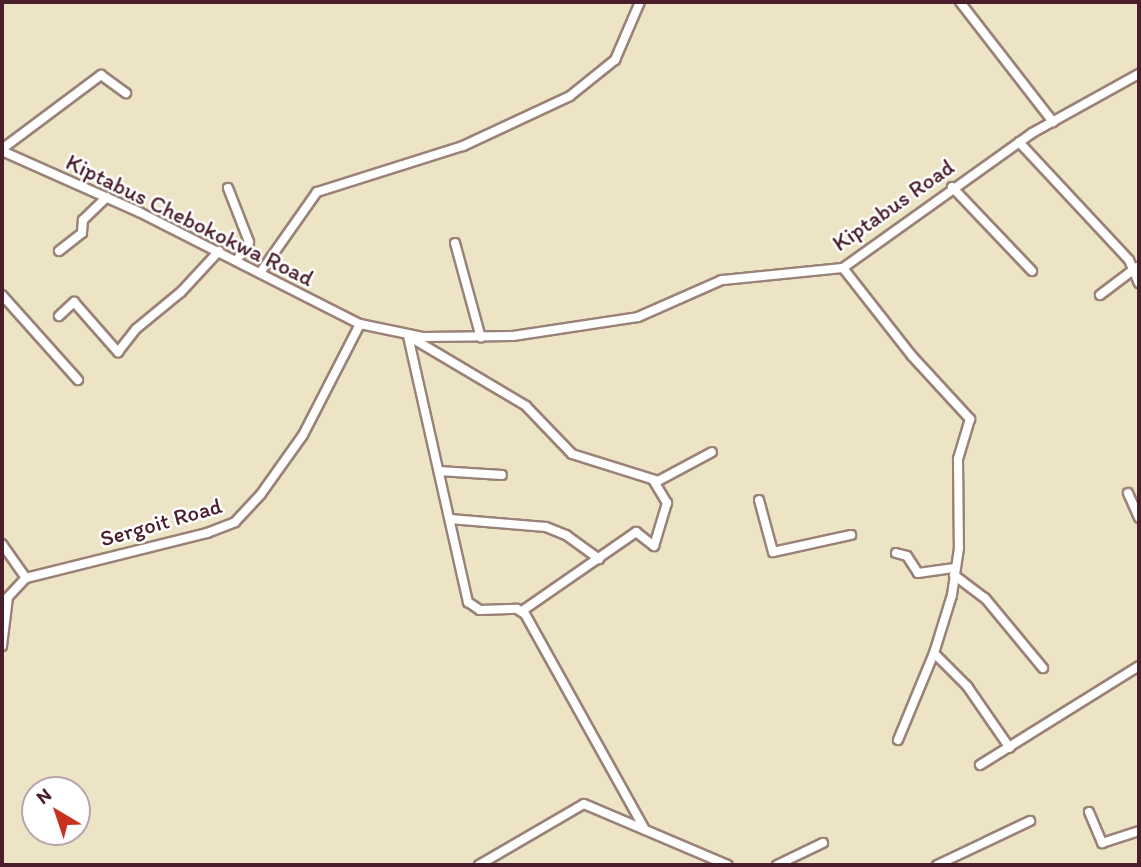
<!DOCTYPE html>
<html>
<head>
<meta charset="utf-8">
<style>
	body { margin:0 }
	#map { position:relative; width:1141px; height:867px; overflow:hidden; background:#ece4c5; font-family:Itim,sans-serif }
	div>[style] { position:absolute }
	.roads { filter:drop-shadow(2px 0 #9b8278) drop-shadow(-2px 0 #9b8278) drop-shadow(0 2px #9b8278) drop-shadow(0 -2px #9b8278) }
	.minor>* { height:8px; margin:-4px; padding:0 4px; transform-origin:4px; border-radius:4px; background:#fff }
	span { translate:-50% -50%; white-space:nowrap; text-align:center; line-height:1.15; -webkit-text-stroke:5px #fff; paint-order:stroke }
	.street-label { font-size:23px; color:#4a1f2b }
	.frame { position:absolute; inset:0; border:4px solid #4a1f2b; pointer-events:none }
	.north { position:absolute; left:21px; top:776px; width:70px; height:70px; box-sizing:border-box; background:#fff; border:2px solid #b7a5aa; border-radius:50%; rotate:321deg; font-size:19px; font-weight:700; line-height:28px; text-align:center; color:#4a1f2b }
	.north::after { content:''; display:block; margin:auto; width:24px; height:32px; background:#c8321e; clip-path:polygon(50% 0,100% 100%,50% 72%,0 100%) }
</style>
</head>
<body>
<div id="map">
	<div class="roads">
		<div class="minor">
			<div style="left:960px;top:2px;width:152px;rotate:52.2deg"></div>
			<div style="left:1019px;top:142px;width:161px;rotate:47deg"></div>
			<div style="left:1129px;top:260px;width:25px;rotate:67deg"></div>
			<div style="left:2px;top:149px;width:124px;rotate:-36.8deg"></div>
			<div style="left:101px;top:75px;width:31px;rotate:36deg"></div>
			<div style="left:2px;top:151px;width:150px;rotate:24deg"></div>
			<div style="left:139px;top:212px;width:248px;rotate:26.9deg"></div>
			<div style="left:360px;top:324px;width:64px;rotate:11.7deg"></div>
			<div style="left:423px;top:337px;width:90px;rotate:-0.6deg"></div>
			<div style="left:513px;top:336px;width:126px;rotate:-8.6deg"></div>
			<div style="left:638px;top:317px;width:92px;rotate:-23.8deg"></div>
			<div style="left:722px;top:280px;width:122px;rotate:-5.7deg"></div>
			<div style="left:843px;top:268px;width:232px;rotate:-35.5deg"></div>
			<div style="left:1032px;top:133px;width:122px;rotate:-28.9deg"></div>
			<div style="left:952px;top:187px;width:116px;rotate:46.4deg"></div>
			<div style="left:228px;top:188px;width:58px;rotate:68.7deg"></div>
			<div style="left:249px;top:242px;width:22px;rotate:124deg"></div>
			<div style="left:455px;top:243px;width:98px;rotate:74.7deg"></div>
			<div style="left:59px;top:251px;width:29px;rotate:-38deg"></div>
			<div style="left:82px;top:233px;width:13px;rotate:-86deg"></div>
			<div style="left:83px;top:220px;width:33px;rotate:-44deg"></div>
			<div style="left:843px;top:268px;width:112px;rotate:51.9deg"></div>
			<div style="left:912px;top:356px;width:86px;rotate:47.4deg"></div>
			<div style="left:970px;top:419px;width:42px;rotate:106.7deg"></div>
			<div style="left:958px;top:459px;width:89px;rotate:89.4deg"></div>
			<div style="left:959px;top:548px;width:48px;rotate:98.5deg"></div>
			<div style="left:952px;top:595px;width:61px;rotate:107.2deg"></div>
			<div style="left:934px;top:653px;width:47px;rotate:45deg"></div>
			<div style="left:967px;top:686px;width:75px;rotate:55.3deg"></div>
			<div style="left:260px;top:273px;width:99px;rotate:-54.9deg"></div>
			<div style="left:317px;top:192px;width:153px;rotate:-17.5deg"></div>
			<div style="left:463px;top:146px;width:118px;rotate:-25deg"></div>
			<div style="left:570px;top:96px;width:58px;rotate:-38.7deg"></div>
			<div style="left:615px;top:60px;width:63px;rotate:-66.7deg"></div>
			<div style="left:2px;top:295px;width:114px;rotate:48.2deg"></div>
			<div style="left:1100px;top:295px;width:46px;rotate:-37.1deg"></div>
			<div style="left:59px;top:316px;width:21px;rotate:-43deg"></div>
			<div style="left:74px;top:302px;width:67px;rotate:48.7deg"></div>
			<div style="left:118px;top:352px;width:29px;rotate:-52deg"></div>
			<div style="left:136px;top:329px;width:58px;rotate:-39.4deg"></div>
			<div style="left:181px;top:292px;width:56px;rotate:-47.2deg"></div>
			<div style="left:408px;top:336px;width:273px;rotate:77.3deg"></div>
			<div style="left:468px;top:602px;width:14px;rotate:34deg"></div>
			<div style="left:480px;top:610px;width:37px;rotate:-2deg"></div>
			<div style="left:517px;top:609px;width:9px;rotate:32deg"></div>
			<div style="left:525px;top:614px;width:247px;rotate:60.9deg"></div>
			<div style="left:410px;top:337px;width:135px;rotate:30.7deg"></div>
			<div style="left:526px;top:406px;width:66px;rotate:46.2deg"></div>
			<div style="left:572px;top:454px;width:90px;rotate:17.4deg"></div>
			<div style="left:658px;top:481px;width:61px;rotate:-28.2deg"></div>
			<div style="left:439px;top:471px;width:63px;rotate:3.6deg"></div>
			<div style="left:1128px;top:493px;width:27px;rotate:66deg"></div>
			<div style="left:759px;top:500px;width:54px;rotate:74.9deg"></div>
			<div style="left:773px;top:552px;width:80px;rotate:-12.3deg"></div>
			<div style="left:450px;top:519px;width:96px;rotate:4.8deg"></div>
			<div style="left:546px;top:527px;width:22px;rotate:22deg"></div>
			<div style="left:566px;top:535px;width:41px;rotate:36deg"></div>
			<div style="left:2px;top:544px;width:42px;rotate:54.8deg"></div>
			<div style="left:896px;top:553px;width:11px;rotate:15deg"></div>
			<div style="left:907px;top:556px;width:20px;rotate:57deg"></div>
			<div style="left:918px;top:573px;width:37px;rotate:-8deg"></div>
			<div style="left:954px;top:575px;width:39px;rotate:37deg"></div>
			<div style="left:985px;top:598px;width:91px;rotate:50.4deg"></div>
			<div style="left:522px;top:611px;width:139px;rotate:-34.7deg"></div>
			<div style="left:636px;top:532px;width:23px;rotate:38deg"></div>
			<div style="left:654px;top:546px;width:45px;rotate:-73.2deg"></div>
			<div style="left:667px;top:503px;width:27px;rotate:-121deg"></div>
			<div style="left:2px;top:646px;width:49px;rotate:-83deg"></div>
			<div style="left:8px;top:597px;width:26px;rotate:-47deg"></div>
			<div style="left:26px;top:578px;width:187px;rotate:-14deg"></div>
			<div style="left:207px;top:533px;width:30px;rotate:-21deg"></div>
			<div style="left:235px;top:522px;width:38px;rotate:-47deg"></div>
			<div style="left:261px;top:494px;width:72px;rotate:-54.6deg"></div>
			<div style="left:303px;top:435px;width:125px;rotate:-62.8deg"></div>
			<div style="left:898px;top:740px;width:94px;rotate:-67.5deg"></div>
			<div style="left:980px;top:765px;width:187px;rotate:-31.9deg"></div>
			<div style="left:1089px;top:812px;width:34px;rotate:67deg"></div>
			<div style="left:1102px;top:843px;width:39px;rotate:-18deg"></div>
			<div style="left:479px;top:865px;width:121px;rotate:-30.2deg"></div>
			<div style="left:584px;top:804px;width:156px;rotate:23deg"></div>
			<div style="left:777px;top:865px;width:51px;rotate:-25.6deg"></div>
			<div style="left:937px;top:865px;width:103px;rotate:-25.3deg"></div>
		</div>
	</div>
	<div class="street-label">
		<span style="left:893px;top:205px;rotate:-35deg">Kiptabus Road</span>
		<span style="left:190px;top:220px;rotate:26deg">Kiptabus Chebokokwa Road</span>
		<span style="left:161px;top:522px;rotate:-16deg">Sergoit Road</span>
	</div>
	<div class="frame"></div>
	<div class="north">N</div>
</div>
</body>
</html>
